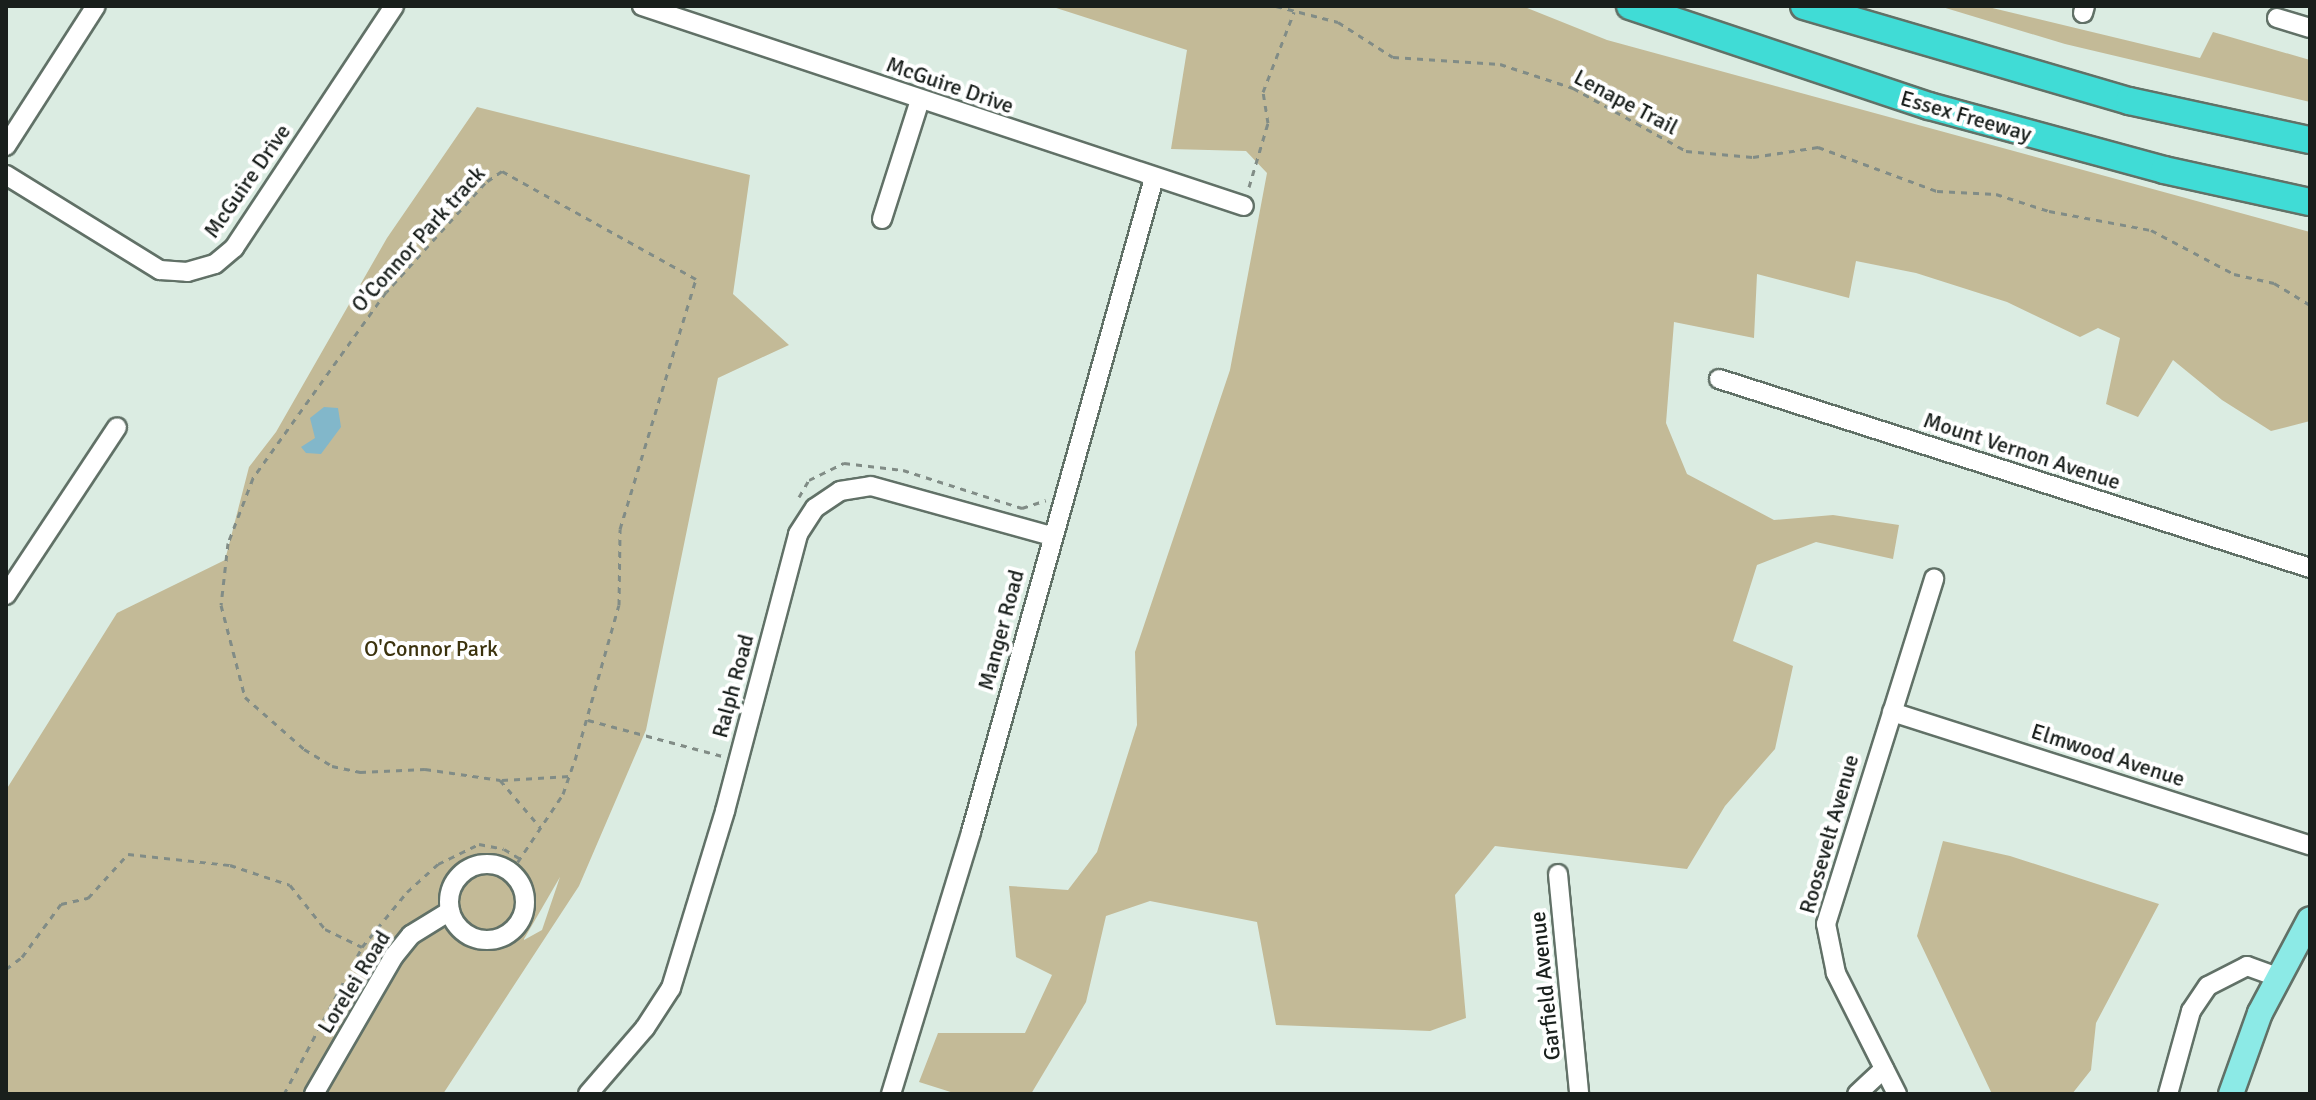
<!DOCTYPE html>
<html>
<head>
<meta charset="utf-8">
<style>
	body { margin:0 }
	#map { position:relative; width:2316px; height:1100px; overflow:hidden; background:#dbece2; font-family:Signika,sans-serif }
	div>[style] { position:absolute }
	.green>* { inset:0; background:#c3ba97 }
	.water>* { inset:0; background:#82b7ca }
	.path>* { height:3px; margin-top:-1.5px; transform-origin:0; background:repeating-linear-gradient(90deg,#818c86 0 6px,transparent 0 12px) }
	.roads { filter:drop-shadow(2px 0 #617167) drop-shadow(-2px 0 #617167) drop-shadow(0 2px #617167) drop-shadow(0 -2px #617167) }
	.minor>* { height:18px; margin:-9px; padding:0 9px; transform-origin:9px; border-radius:9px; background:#fff }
	.minor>.ring { margin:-9px; padding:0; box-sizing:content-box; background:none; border:18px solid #fff; border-radius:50% }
	.major>* { height:24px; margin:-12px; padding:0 12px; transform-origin:12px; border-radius:12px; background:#8ceae6 }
	.highway>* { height:26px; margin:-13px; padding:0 13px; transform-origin:13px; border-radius:13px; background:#40dcd6 }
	span { translate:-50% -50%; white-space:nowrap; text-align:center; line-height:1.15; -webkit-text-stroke:8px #fff; paint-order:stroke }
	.street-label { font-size:22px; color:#191f1c }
	.park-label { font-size:22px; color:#3b320d }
	.frame { position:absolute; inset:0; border:8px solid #191f1c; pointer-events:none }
</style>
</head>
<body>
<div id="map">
	<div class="green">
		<div style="clip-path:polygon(1050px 6px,1522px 6px,1607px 40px,2310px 232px,2310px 421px,2271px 431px,2222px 400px,2173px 360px,2138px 417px,2106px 404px,2120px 338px,2098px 328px,2080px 337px,2007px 302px,1916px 273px,1856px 261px,1849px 298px,1757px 274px,1754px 338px,1674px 322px,1666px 423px,1687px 474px,1774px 520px,1833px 515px,1899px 525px,1893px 559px,1816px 542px,1757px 565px,1733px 641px,1793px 666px,1775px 749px,1725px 806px,1687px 869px,1495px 846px,1455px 895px,1466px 1018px,1430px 1031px,1276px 1025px,1257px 922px,1150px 901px,1106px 916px,1086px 1002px,1031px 1094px,957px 1094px,919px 1082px,938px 1033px,1025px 1033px,1052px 975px,1016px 957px,1009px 886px,1068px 890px,1097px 852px,1137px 725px,1135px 652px,1230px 370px,1267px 173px,1246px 151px,1171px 149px,1187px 50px)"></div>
		<div style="clip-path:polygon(1939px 6px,1984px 6px,2200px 58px,2213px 32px,2310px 60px,2310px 102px,2065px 44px)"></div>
		<div style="clip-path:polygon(evenodd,477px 107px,750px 175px,733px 294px,789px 345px,718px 378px,646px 730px,579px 886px,443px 1094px,6px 1094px,6px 790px,117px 613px,225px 560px,249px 467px,276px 432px,387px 238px,477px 107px,560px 877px,542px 930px,524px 940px,524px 939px,560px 877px)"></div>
		<div style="clip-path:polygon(1943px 841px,2010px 856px,2159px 904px,2096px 1023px,2091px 1070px,2072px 1094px,1992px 1094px,1917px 936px)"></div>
	</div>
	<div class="water">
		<div style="clip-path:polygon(324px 407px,338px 408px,341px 427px,321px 454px,306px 453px,301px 447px,315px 438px,310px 418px)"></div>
	</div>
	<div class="path">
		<div style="left:1276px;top:6px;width:64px;rotate:14.5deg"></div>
		<div style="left:1338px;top:22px;width:65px;rotate:32.5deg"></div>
		<div style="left:1393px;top:57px;width:107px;rotate:3.7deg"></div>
		<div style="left:1500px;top:64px;width:77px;rotate:18.2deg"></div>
		<div style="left:1573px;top:88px;width:129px;rotate:29.1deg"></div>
		<div style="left:1686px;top:151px;width:67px;rotate:5.1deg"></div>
		<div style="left:1753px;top:157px;width:66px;rotate:-8.7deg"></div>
		<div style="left:1818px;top:147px;width:127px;rotate:20.3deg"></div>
		<div style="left:1937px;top:191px;width:59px;rotate:2.9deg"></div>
		<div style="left:1996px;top:194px;width:56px;rotate:17.8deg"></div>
		<div style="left:2049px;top:211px;width:104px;rotate:10.6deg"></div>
		<div style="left:2151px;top:230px;width:94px;rotate:27.9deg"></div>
		<div style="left:2234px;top:274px;width:41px;rotate:12.7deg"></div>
		<div style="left:2274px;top:283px;width:42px;rotate:31.4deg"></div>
		<div style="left:1249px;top:187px;width:67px;rotate:-73.5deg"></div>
		<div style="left:1268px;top:123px;width:31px;rotate:-99deg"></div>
		<div style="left:1263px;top:92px;width:86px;rotate:-68.8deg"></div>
		<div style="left:799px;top:497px;width:20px;rotate:-60deg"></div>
		<div style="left:809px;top:480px;width:39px;rotate:-26deg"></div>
		<div style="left:844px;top:463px;width:59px;rotate:6.8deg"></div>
		<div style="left:903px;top:470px;width:125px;rotate:17.7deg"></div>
		<div style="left:1022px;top:508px;width:25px;rotate:-18deg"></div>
		<div style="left:588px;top:720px;width:139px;rotate:15deg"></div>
		<div style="left:502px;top:780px;width:68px;rotate:-3.4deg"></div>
		<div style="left:511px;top:872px;width:94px;rotate:-56.3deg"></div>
		<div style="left:563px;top:794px;width:36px;rotate:-71deg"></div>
		<div style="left:575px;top:760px;width:161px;rotate:-74.2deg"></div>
		<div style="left:619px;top:605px;width:76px;rotate:-89.2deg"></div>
		<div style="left:620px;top:529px;width:261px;rotate:-73.1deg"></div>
		<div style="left:696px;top:279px;width:222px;rotate:-150.9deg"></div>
		<div style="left:502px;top:171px;width:21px;rotate:145deg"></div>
		<div style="left:485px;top:183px;width:147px;rotate:132.2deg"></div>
		<div style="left:386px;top:292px;width:229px;rotate:125.6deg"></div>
		<div style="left:253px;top:478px;width:70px;rotate:111deg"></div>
		<div style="left:228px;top:543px;width:62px;rotate:96.4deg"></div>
		<div style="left:221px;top:605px;width:95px;rotate:75.4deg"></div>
		<div style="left:245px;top:697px;width:79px;rotate:41.4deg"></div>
		<div style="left:304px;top:749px;width:33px;rotate:31deg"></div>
		<div style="left:332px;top:766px;width:29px;rotate:12deg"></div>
		<div style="left:360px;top:772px;width:65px;rotate:-2.6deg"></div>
		<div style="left:425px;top:769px;width:76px;rotate:8.3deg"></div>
		<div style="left:500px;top:780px;width:62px;rotate:49.6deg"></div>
		<div style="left:6px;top:969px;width:20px;rotate:-37deg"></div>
		<div style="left:22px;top:957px;width:66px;rotate:-53.7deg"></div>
		<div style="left:61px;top:904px;width:28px;rotate:-13deg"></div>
		<div style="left:88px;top:898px;width:59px;rotate:-47.7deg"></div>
		<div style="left:128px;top:854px;width:103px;rotate:6.2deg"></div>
		<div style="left:230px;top:865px;width:63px;rotate:18.4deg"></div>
		<div style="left:290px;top:885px;width:56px;rotate:51.5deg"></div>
		<div style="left:325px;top:929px;width:41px;rotate:25.9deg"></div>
		<div style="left:362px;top:947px;width:71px;rotate:-50.7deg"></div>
		<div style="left:407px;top:892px;width:42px;rotate:-42.1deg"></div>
		<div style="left:438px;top:864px;width:46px;rotate:-26deg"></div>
		<div style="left:479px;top:844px;width:25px;rotate:11deg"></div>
		<div style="left:504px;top:849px;width:21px;rotate:31deg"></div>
		<div style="left:284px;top:1094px;width:166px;rotate:-62deg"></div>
	</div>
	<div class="roads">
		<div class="minor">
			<div style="left:642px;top:6px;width:634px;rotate:18.38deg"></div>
			<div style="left:2083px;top:13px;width:7px;rotate:-74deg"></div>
			<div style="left:2277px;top:18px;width:34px;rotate:17deg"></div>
			<div style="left:6px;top:146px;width:166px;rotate:-57.3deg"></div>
			<div style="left:6px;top:175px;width:181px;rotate:31.7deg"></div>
			<div style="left:160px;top:270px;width:27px;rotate:4deg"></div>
			<div style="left:187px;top:272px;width:29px;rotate:-16deg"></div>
			<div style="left:215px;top:264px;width:25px;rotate:-40deg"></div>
			<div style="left:234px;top:248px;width:290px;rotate:-56.5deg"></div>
			<div style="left:882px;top:219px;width:125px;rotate:-72.3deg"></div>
			<div style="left:1719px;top:379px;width:620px;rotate:17.73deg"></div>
			<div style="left:6px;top:595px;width:201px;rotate:-56.5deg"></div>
			<div style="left:1892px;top:712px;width:439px;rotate:17.7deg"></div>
			<div class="ring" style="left:449px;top:864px;width:58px;height:58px"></div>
			<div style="left:1558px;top:874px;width:221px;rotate:84.5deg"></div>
			<div style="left:314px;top:1094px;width:160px;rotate:-59.9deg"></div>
			<div style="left:394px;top:956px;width:27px;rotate:-51deg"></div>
			<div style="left:411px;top:935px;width:46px;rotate:-31.6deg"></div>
			<div style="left:588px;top:1094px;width:87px;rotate:-49.2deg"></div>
			<div style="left:645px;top:1028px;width:48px;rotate:-57deg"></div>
			<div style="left:671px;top:988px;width:185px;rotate:-73deg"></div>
			<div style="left:725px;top:811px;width:286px;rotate:-75.2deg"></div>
			<div style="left:798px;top:534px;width:31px;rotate:-57deg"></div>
			<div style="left:815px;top:508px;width:30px;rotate:-34deg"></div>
			<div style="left:840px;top:491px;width:31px;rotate:-9deg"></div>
			<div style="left:871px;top:486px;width:187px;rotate:15.5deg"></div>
			<div style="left:891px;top:1094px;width:274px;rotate:-73deg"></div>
			<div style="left:971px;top:832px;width:679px;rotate:-74.37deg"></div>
			<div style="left:1857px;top:1094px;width:37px;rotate:-43deg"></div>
			<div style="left:1897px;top:1094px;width:136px;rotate:-116.8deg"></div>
			<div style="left:1836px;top:973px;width:50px;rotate:-101.5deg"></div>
			<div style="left:1826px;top:924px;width:362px;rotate:-72.6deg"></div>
			<div style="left:2168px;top:1094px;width:86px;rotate:-74.5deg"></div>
			<div style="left:2191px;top:1011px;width:30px;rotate:-56deg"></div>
			<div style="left:2208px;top:986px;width:44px;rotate:-27.1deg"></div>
			<div style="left:2247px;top:966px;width:33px;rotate:20deg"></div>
		</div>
		<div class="major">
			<div style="left:2231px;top:1094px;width:86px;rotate:-70.3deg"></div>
			<div style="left:2260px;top:1013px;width:106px;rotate:-62deg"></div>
		</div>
		<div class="highway">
			<div style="left:1630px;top:6px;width:315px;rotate:18.5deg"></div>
			<div style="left:1929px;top:106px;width:244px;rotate:15.2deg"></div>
			<div style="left:2164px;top:170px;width:149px;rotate:12.4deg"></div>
			<div style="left:1804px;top:6px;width:339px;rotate:16.3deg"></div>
			<div style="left:2129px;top:101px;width:185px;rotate:12.2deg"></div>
		</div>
	</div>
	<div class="street-label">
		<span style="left:950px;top:85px;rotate:19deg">McGuire Drive</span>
		<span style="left:1626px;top:102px;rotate:28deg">Lenape Trail</span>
		<span style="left:1966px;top:116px;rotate:16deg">Essex Freeway</span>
		<span style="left:247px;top:181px;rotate:-55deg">McGuire Drive</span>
		<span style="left:418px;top:239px;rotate:-48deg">O'Connor Park track</span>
		<span style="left:2022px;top:451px;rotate:18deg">Mount Vernon Avenue</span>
		<span style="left:1001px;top:630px;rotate:-75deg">Manger Road</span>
		<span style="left:733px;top:686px;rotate:-75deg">Ralph Road</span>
		<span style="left:2108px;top:755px;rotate:18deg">Elmwood Avenue</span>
		<span style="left:1829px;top:834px;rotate:-74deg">Roosevelt Avenue</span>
		<span style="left:354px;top:982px;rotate:-58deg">Lorelei Road</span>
		<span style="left:1545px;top:986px;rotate:-96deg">Garfield Avenue</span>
	</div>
	<div class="park-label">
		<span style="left:431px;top:649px">O'Connor Park</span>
	</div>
	<div class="frame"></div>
</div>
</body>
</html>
